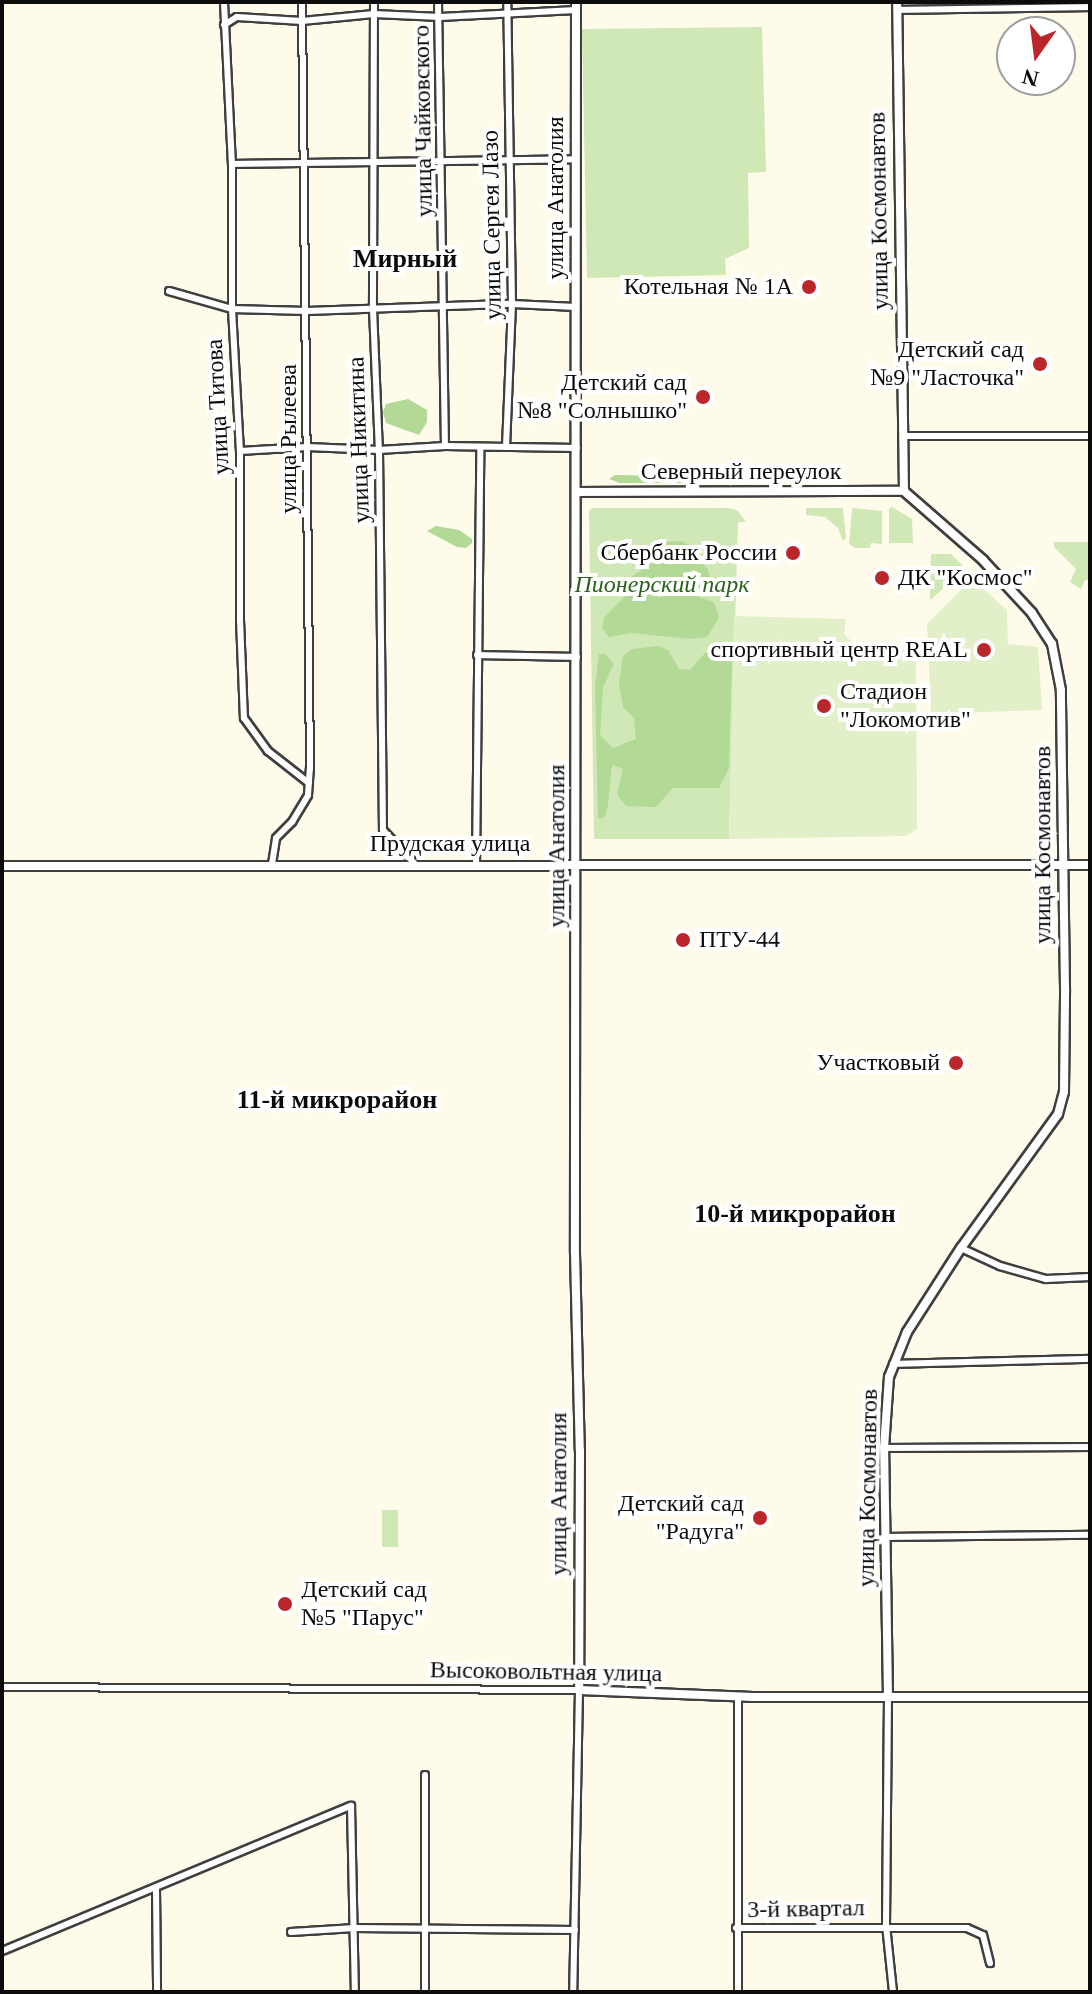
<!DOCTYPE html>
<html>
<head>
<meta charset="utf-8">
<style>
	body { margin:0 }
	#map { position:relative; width:1092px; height:1994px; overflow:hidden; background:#fffbeb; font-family:Georgia,serif }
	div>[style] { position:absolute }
	.green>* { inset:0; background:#cfe8b6; transform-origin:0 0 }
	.forest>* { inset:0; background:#b2d995 }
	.pitch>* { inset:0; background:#e1f0c8 }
	.roads { filter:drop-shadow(2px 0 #3f3f3f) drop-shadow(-2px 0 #3f3f3f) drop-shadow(0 2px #3f3f3f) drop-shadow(0 -2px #3f3f3f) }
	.minor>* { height:6px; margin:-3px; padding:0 3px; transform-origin:3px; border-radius:3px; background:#fff }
	.tertiary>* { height:8px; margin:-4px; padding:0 4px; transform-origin:4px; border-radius:4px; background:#fff }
	.dots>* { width:22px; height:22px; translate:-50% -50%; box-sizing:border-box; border:4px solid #fff; border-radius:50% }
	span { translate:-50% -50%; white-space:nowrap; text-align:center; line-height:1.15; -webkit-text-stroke:8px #fff; paint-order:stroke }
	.street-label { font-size:24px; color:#0c0c0c }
	.poi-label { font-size:24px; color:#0c0c0c }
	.right { translate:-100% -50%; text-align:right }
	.left { translate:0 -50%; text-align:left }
	.park-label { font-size:24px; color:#2a631d; font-style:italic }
	.neighbourhood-label { font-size:26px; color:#0c0c0c; font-weight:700 }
	.frame { position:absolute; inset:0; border:4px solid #0c0c0c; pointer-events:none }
	.north { position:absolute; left:996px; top:16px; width:80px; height:80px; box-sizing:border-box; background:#fff; border:2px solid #9e9e9e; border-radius:50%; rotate:194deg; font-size:22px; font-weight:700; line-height:32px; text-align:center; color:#0c0c0c }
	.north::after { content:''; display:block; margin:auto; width:28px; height:36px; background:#ba262a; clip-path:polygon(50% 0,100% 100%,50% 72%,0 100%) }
</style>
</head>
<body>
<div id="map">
	<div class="green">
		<div style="clip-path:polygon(762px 27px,766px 172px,748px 173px,749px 248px,725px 259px,726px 275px,587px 278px,582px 29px)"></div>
		<div style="clip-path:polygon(892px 507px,912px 519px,913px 543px,889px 543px,889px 509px)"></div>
		<div style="clip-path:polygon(592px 508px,728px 508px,737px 510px,746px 522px,738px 522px,729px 839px,594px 839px,589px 511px)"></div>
		<div style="clip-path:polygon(806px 508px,843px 508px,846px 538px,843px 541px,838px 528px,825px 517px,806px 515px)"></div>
		<div style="clip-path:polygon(852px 508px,882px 511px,882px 544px,871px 543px,870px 548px,855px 548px,849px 544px)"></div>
		<div style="clip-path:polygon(1054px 542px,1090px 542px,1090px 580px,1085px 580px,1081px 589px,1070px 582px,1076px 569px,1054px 547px)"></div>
		<div style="clip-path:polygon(931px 554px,951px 554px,966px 569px,930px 600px)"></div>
		<div style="left:382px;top:1510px;width:16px;height:37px"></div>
	</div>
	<div class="forest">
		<div style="clip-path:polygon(408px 399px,427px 410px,427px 422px,419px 435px,386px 423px,383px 412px,386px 404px)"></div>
		<div style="clip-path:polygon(615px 475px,733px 477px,735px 480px,726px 483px,620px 483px,609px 479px)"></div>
		<div style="clip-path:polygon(436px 526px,459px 530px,472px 539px,472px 543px,466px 548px,457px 547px,427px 531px)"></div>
		<div style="clip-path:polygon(682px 541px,696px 550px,697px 560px,707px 568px,711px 578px,701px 588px,699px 597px,714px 602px,719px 618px,707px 637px,690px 639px,631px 633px,609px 637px,602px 628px,604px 618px,623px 598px,631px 577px,661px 557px,664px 542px)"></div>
		<div style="clip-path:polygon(658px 646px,668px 650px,679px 669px,690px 670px,705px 653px,719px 653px,732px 658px,729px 768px,719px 788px,673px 788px,656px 807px,626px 806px,617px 794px,623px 769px,612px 765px,608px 805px,605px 817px,598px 819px,595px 686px,599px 654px,605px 654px,614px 664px,603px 687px,600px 735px,613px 748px,636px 739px,634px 718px,623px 707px,619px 684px,623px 656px,632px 649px)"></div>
	</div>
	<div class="pitch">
		<div style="clip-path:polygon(968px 583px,978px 584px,1007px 610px,1008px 644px,1038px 647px,1042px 710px,931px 714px,927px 624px)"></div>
		<div style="clip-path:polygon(734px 616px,846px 619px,844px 634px,853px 643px,916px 652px,917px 829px,906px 836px,729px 839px)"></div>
	</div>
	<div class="roads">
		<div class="minor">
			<div style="left:224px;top:2px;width:162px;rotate:87.2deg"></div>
			<div style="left:232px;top:164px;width:145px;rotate:90deg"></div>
			<div style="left:232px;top:309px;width:142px;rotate:86.8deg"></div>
			<div style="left:240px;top:451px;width:169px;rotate:90deg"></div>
			<div style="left:240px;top:620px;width:98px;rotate:87.7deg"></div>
			<div style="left:244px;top:718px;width:41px;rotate:54deg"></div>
			<div style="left:268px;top:751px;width:52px;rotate:38deg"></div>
			<div style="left:374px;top:2px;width:307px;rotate:90.2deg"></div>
			<div style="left:373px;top:309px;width:141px;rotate:87.6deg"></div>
			<div style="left:379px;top:450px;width:380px;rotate:89.4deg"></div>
			<div style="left:383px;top:830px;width:47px;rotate:46.7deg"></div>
			<div style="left:438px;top:2px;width:444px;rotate:89.1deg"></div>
			<div style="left:445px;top:446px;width:132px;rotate:0.9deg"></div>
			<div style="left:897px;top:10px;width:193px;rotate:-0.9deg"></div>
			<div style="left:224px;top:25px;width:15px;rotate:-32deg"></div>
			<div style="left:237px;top:17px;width:65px;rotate:3.5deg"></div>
			<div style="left:302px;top:21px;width:72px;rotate:-5.6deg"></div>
			<div style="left:374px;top:14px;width:66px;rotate:2.6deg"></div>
			<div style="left:440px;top:17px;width:136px;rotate:-2.9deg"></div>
			<div style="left:232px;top:164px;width:344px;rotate:-0.8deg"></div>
			<div style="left:169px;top:291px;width:66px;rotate:15.9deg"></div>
			<div style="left:232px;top:309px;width:75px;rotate:1.5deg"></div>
			<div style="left:307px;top:311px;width:205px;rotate:-2deg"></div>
			<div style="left:512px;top:304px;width:64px;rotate:2.7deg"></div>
			<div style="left:903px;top:436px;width:187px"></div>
			<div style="left:506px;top:447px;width:143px;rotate:-87.6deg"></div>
			<div style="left:512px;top:304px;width:302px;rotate:-90.9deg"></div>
			<div style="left:240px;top:451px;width:67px;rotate:-3.4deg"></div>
			<div style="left:307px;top:447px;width:72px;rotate:2.4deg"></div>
			<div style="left:379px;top:450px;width:66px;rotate:-3.5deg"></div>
			<div style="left:477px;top:655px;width:100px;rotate:1.1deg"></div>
			<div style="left:272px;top:864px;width:26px;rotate:-81deg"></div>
			<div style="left:276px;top:838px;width:23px;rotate:-45deg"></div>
			<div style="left:292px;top:822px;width:31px;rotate:-59deg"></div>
			<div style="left:308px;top:795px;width:26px;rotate:-86deg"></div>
			<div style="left:310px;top:769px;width:767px;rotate:-90.6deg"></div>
			<div style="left:476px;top:865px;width:416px;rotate:-89.4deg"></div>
			<div style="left:961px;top:1248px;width:43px;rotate:24.8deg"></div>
			<div style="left:1000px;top:1266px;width:48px;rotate:15.8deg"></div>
			<div style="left:1046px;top:1279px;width:44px;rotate:-2.6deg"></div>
			<div style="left:893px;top:1364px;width:197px;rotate:-1.5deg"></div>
			<div style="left:884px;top:1448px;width:206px;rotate:-0.3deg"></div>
			<div style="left:886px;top:1537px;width:204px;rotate:-0.6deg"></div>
			<div style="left:2px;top:1687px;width:577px;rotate:0.3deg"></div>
			<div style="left:579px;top:1690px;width:302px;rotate:91.1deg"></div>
			<div style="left:888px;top:1697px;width:228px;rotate:90.5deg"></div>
			<div style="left:886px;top:1925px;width:67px;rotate:84deg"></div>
			<div style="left:156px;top:1889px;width:103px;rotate:89.4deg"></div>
			<div style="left:736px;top:1928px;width:231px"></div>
			<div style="left:967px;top:1928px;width:17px;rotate:24deg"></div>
			<div style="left:983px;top:1935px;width:29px;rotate:76deg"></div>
			<div style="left:291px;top:1932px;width:64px;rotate:-3.6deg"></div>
			<div style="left:355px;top:1928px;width:220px;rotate:0.5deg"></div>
			<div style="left:2px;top:1951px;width:378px;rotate:-22.6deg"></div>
			<div style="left:351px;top:1806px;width:186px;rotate:88.8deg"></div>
			<div style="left:425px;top:1992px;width:217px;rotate:-90deg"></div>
			<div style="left:738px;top:1992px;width:296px;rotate:-90deg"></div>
		</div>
		<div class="tertiary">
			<div style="left:576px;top:2px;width:1251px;rotate:90.05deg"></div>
			<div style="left:575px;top:1253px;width:198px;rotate:88.6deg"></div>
			<div style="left:580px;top:1451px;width:239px;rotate:90.2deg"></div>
			<div style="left:579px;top:1690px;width:174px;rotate:2.3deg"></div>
			<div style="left:753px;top:1697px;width:337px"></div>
			<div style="left:577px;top:492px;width:327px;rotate:-0.2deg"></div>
			<div style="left:2px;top:866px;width:1088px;rotate:-0.05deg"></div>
			<div style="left:888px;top:1697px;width:249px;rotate:-90.9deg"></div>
			<div style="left:884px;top:1448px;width:71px;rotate:-86deg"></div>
			<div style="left:889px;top:1377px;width:48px;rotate:-68.2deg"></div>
			<div style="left:907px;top:1332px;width:100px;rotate:-57.3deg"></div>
			<div style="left:961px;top:1248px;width:165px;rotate:-54.1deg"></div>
			<div style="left:1058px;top:1114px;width:23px;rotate:-75deg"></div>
			<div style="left:1064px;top:1092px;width:104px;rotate:-89.4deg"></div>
			<div style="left:1065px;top:988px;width:298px;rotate:-90.8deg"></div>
			<div style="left:1061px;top:690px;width:47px;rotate:-101.1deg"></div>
			<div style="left:1052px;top:644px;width:37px;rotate:-123deg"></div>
			<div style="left:1032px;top:613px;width:72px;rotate:-132.8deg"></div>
			<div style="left:983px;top:560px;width:105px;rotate:-138.9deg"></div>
			<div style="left:904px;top:491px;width:489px;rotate:-90.8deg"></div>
		</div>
	</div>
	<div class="dots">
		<div style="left:809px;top:287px;background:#ba262a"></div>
		<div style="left:1040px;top:364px;background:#ba262a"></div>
		<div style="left:703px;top:397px;background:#ba262a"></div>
		<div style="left:793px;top:553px;background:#ba262a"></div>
		<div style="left:882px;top:578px;background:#ba262a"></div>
		<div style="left:984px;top:650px;background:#ba262a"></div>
		<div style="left:824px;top:706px;background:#ba262a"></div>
		<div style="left:683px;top:940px;background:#ba262a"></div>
		<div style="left:956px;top:1063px;background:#ba262a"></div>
		<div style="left:760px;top:1518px;background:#ba262a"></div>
		<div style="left:285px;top:1604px;background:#ba262a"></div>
	</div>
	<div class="street-label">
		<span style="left:423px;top:121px;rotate:-91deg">улица Чайковского</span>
		<span style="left:556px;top:198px;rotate:-90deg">улица Анатолия</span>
		<span style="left:879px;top:211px;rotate:-91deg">улица Космонавтов</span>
		<span style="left:492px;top:225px;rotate:-91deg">улица Сергея Лазо</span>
		<span style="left:218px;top:407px;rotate:-93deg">улица Титова</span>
		<span style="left:289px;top:439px;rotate:-90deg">улица Рылеева</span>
		<span style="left:359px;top:440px;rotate:-92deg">улица Никитина</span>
		<span style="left:741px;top:472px">Северный переулок</span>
		<span style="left:450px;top:844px">Прудская улица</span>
		<span style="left:1043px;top:845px;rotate:-90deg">улица Космонавтов</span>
		<span style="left:557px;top:846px;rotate:-90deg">улица Анатолия</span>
		<span style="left:868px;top:1488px;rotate:-89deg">улица Космонавтов</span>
		<span style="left:559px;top:1494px;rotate:-90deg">улица Анатолия</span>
		<span style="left:546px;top:1672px;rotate:1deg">Высоковольтная улица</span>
		<span style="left:806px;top:1909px;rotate:-1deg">3-й квартал</span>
	</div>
	<div class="poi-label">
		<span class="right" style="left:793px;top:287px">Котельная № 1А</span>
		<span class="right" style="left:1024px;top:364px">Детский сад<br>№9 "Ласточка"</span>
		<span class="right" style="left:687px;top:397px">Детский сад<br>№8 "Солнышко"</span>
		<span class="right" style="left:777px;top:553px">Сбербанк России</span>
		<span class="left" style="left:898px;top:578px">ДК "Космос"</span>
		<span class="right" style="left:968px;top:650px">спортивный центр REAL</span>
		<span class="left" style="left:840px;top:706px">Стадион<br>"Локомотив"</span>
		<span class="left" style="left:699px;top:940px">ПТУ-44</span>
		<span class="right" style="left:940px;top:1063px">Участковый</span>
		<span class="right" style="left:744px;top:1518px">Детский сад<br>"Радуга"</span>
		<span class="left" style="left:301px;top:1604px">Детский сад<br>№5 "Парус"</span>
	</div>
	<div class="park-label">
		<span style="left:662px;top:585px">Пионерский парк</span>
	</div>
	<div class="neighbourhood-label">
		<span style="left:405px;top:259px">Мирный</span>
		<span style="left:337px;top:1100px">11-й микрорайон</span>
		<span style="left:795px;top:1214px">10-й микрорайон</span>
	</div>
	<div class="frame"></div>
	<div class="north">N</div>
</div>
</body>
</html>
